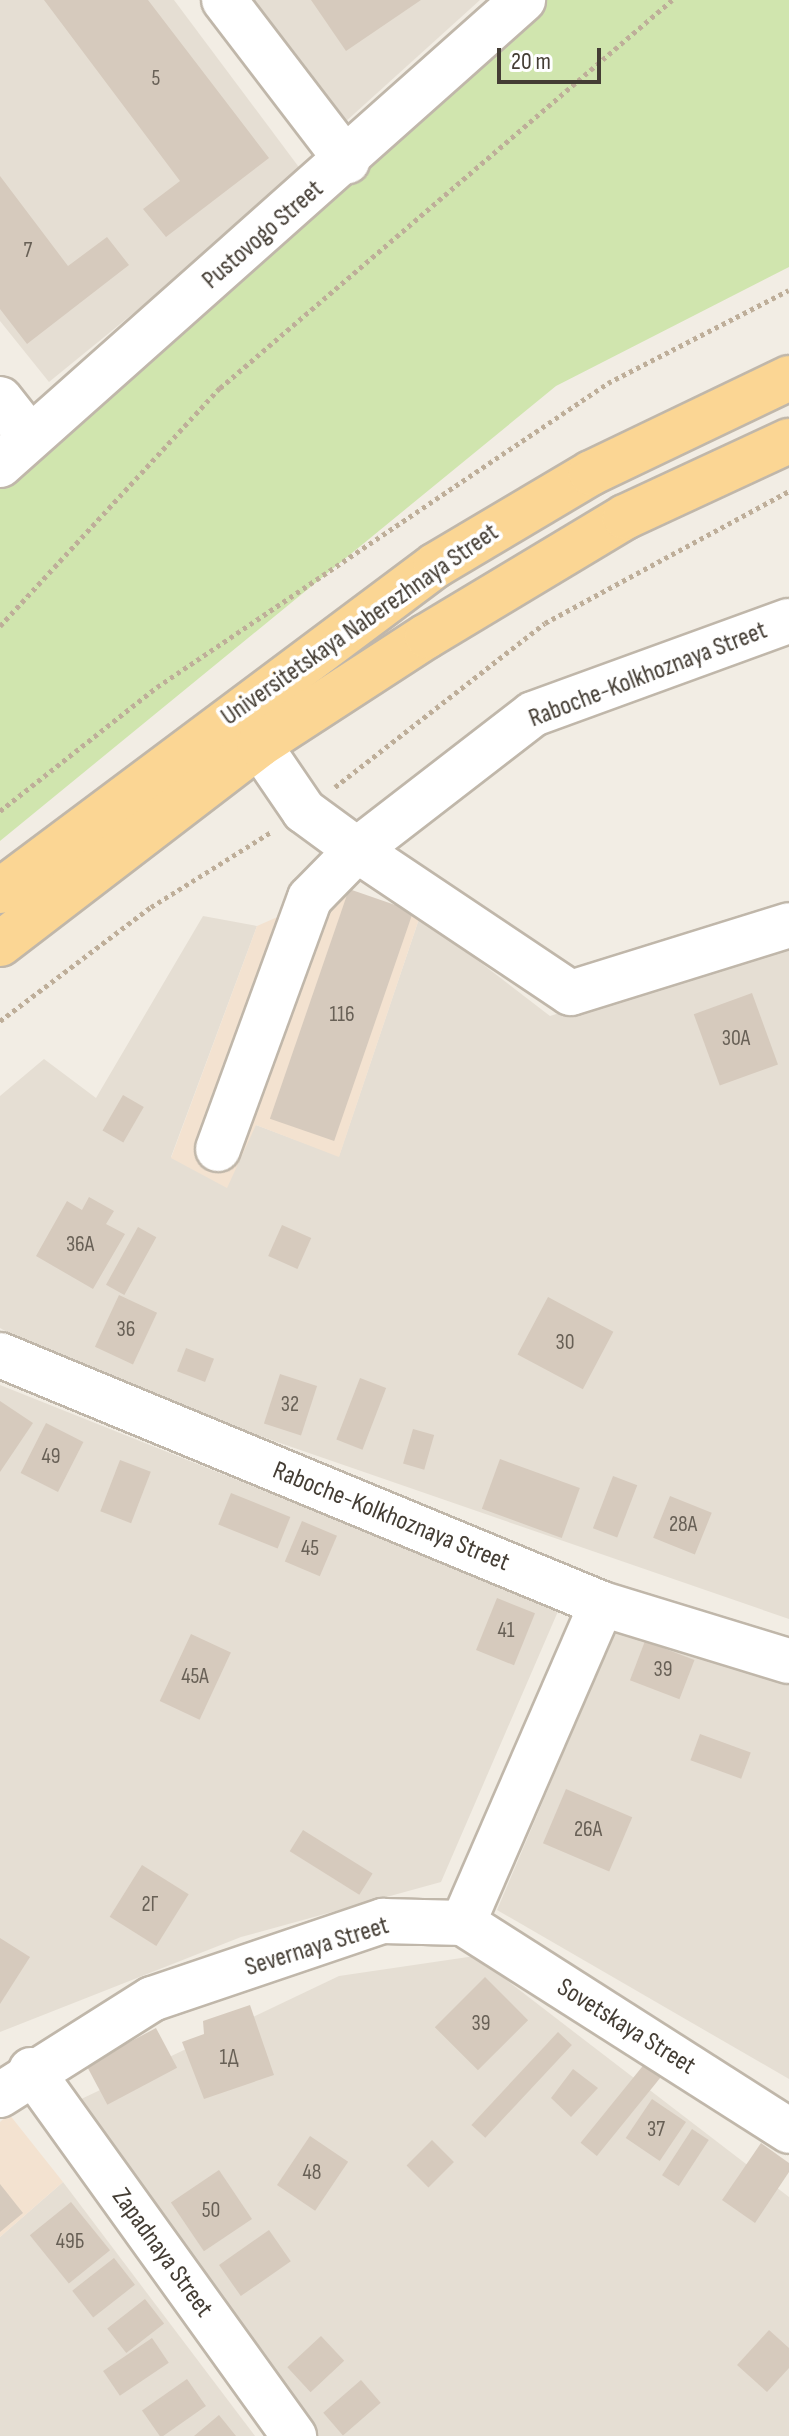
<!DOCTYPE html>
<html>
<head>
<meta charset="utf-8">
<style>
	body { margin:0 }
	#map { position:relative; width:789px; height:2436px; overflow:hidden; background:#f2ede4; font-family:"Sofia Sans Condensed",sans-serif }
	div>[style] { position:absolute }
	.residential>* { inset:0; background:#e5ded3 }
	.commercial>* { inset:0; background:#f3e2d0 }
	.green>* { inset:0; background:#d0e5ae }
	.building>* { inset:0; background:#d6cabd; transform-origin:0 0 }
	.path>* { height:5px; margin-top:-2.5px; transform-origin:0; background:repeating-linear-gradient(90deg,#beae99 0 4px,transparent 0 8px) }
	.roads { filter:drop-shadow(2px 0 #c0b7aa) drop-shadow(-2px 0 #c0b7aa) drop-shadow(0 2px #c0b7aa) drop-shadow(0 -2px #c0b7aa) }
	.minor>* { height:44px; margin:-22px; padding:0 22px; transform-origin:22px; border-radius:22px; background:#fff }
	.major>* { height:44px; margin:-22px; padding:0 22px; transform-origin:22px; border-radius:22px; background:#fbd694 }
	span { translate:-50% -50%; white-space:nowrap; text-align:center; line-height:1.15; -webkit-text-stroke:8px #fff; paint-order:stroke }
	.number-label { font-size:22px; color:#686056 }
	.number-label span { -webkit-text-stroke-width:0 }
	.street-label { font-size:26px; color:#443d34 }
	.scale { position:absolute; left:497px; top:48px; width:104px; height:36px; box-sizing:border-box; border:4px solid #443d34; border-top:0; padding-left:10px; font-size:24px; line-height:28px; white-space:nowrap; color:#443d34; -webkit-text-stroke:6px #fff; paint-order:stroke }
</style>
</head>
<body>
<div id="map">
	<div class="residential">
		<div style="clip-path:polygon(0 0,174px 0,304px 174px,49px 382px,0 321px)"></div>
		<div style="clip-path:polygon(247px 0,480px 0,344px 123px)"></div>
		<div style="clip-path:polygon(203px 916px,257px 926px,171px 1157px,256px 1125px,339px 1156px,420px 916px,550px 1016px,789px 940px,789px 1619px,83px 1375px,0 1328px,0 1096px,44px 1059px,96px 1098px)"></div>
		<div style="clip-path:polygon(0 1385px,559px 1609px,441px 1882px,241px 1937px,0 2032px)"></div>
		<div style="clip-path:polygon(618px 1624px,789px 1682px,789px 2079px,497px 1910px)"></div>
		<div style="clip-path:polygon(475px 1956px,789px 2197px,789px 2436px,314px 2436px,75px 2102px,339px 1976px)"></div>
		<div style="clip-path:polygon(63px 2182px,255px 2436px,0 2436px,0 2237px)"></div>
	</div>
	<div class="commercial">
		<div style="clip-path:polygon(341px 889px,420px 916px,339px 1157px,256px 1125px,227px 1188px,171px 1158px,257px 926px)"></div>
		<div style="clip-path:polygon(9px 2114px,63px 2182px,0 2237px,0 2122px)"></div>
	</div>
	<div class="green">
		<div style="clip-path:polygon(535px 0,789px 0,789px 267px,556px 386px,0 841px,0 487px)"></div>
	</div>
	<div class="building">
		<div style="clip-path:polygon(44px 0,148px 0,269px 158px,166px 237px,143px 209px,180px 181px)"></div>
		<div style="clip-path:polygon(311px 0,421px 0,346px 51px)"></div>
		<div style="clip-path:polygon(0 176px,68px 266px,107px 237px,129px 265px,27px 344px,0 309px)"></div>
		<div style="left:349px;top:889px;width:68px;height:243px;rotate:19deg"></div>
		<div style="left:752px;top:993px;width:76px;height:62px;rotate:70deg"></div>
		<div style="left:123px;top:1095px;width:24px;height:41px;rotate:30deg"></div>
		<div style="clip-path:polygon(89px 1197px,114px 1211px,106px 1224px,125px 1234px,93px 1289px,36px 1256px,67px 1201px,82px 1210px)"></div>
		<div style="left:282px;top:1225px;width:32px;height:34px;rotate:24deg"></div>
		<div style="left:138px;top:1227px;width:21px;height:66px;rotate:29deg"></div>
		<div style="left:119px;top:1295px;width:42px;height:57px;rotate:25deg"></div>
		<div style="left:548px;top:1297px;width:74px;height:65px;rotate:28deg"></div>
		<div style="left:186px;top:1348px;width:30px;height:25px;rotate:21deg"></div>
		<div style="left:280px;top:1374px;width:39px;height:52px;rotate:18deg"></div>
		<div style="left:360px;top:1378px;width:28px;height:66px;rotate:21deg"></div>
		<div style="clip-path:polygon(0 1401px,33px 1423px,0 1472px)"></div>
		<div style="left:46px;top:1423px;width:42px;height:56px;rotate:27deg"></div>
		<div style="left:413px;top:1429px;width:22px;height:36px;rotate:16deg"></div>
		<div style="left:500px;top:1459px;width:85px;height:53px;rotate:20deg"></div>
		<div style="left:120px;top:1460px;width:33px;height:55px;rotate:21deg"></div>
		<div style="left:613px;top:1476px;width:26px;height:56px;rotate:21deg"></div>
		<div style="left:231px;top:1493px;width:64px;height:34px;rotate:22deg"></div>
		<div style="left:670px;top:1496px;width:45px;height:45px;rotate:22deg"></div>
		<div style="left:302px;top:1521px;width:38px;height:44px;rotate:23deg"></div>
		<div style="left:497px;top:1598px;width:41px;height:56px;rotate:22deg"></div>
		<div style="left:191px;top:1634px;width:44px;height:74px;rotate:25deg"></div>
		<div style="left:645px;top:1641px;width:53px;height:42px;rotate:21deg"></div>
		<div style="left:700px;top:1734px;width:54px;height:28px;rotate:20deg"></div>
		<div style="left:566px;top:1789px;width:72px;height:59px;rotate:23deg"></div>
		<div style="left:303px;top:1830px;width:82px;height:25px;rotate:32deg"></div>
		<div style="left:142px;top:1865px;width:55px;height:61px;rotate:32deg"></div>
		<div style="clip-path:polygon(0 1938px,30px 1957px,0 2004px)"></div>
		<div style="left:485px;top:1977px;width:61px;height:71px;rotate:45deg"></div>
		<div style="clip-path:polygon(250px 2005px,274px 2075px,204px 2099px,182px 2042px,204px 2034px,203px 2021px)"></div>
		<div style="left:156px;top:2028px;width:45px;height:79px;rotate:62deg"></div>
		<div style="left:558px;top:2032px;width:19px;height:127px;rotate:43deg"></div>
		<div style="left:646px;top:2062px;width:21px;height:104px;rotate:39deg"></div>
		<div style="clip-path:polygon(573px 2069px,598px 2088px,571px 2117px,551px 2098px)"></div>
		<div style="left:652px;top:2099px;width:41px;height:47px;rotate:34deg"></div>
		<div style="left:692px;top:2129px;width:20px;height:55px;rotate:33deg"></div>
		<div style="left:310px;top:2136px;width:46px;height:59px;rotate:34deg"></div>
		<div style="left:432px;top:2140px;width:31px;height:36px;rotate:45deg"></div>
		<div style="clip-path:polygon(761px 2143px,789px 2163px,789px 2172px,755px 2223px,722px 2200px)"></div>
		<div style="left:219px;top:2170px;width:59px;height:58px;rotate:56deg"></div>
		<div style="clip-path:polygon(0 2184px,23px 2213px,0 2232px)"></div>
		<div style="left:71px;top:2202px;width:62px;height:53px;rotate:51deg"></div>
		<div style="left:269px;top:2230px;width:38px;height:61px;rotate:55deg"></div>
		<div style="left:114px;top:2258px;width:34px;height:53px;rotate:52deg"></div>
		<div style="left:145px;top:2299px;width:31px;height:48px;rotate:52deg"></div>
		<div style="clip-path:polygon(769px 2330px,789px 2348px,789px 2368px,767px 2392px,737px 2365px)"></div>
		<div style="left:321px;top:2336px;width:34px;height:46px;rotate:47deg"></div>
		<div style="left:152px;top:2338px;width:30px;height:59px;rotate:56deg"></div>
		<div style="left:187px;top:2379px;width:33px;height:55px;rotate:55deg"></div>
		<div style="left:361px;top:2380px;width:30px;height:50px;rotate:49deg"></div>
		<div style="clip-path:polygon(219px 2415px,236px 2436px,194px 2436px)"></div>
	</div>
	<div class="path">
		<div style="left:0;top:626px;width:324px;rotate:-47.3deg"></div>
		<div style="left:220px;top:388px;width:596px;rotate:-40.64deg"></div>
		<div style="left:335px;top:787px;width:266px;rotate:-38deg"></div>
		<div style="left:545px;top:623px;width:277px;rotate:-28.4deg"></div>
		<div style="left:0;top:811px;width:200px;rotate:-38.3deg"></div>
		<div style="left:157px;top:687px;width:544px;rotate:-33.98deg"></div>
		<div style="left:608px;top:383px;width:203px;rotate:-27.2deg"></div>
		<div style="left:0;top:1021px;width:189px;rotate:-37.1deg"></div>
		<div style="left:151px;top:907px;width:142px;rotate:-32deg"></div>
	</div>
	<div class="roads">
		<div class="minor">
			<div style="left:224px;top:0;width:203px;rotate:52.6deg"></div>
			<div style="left:0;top:399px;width:48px;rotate:51.7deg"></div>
			<div style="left:0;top:465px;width:700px;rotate:-41.64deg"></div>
			<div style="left:259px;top:745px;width:80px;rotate:55.7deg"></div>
			<div style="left:304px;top:811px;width:66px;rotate:36.3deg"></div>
			<div style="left:357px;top:850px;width:222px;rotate:-37.7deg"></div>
			<div style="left:533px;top:714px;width:272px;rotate:-20deg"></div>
			<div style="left:218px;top:1149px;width:267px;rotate:-69.9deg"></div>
			<div style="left:310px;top:898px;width:67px;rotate:-45.6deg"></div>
			<div style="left:357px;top:850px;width:257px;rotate:33.8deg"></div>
			<div style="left:571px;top:993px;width:228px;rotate:-17.3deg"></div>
			<div style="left:0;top:1355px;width:651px;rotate:22.47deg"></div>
			<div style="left:602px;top:1604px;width:195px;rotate:17deg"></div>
			<div style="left:463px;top:1923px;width:387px;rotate:32.5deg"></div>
			<div style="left:31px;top:2070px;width:451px;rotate:54.3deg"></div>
			<div style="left:0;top:2095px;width:180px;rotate:-32.3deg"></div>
			<div style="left:152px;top:1999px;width:244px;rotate:-18.7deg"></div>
			<div style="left:383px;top:1921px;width:80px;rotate:1.4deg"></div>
			<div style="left:463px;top:1923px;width:348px;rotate:-66.5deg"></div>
		</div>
		<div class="major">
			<div style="left:0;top:891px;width:544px;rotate:-36.79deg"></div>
			<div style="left:436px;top:565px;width:180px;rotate:-30.7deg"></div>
			<div style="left:591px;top:473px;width:220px;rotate:-25.6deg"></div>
			<div style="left:0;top:944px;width:327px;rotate:-37.5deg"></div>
			<div style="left:259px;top:745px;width:200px;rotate:-33deg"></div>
			<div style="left:427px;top:636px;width:231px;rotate:-31deg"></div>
			<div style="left:625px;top:517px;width:181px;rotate:-24.9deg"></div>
		</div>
	</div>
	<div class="number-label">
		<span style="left:156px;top:79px">5</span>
		<span style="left:28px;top:251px">7</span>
		<span style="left:342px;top:1015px">116</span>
		<span style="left:736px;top:1039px">30А</span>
		<span style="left:80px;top:1245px">36А</span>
		<span style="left:126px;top:1330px">36</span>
		<span style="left:565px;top:1343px">30</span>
		<span style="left:290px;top:1405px">32</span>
		<span style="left:51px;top:1457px">49</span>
		<span style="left:683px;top:1525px">28А</span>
		<span style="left:310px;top:1549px">45</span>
		<span style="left:506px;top:1631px">41</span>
		<span style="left:663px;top:1670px">39</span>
		<span style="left:195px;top:1677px">45А</span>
		<span style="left:588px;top:1830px">26А</span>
		<span style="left:150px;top:1905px">2Г</span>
		<span style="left:481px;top:2024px">39</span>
		<span style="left:229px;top:2058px">1Д</span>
		<span style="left:656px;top:2130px">37</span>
		<span style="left:312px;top:2173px">48</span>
		<span style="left:211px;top:2211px">50</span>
		<span style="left:70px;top:2242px">49Б</span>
	</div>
	<div class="street-label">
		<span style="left:263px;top:235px;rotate:-41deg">Pustovogo Street</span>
		<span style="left:360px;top:625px;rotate:-35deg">Universitetskaya Naberezhnaya Street</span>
		<span style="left:648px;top:675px;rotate:-21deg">Raboche-Kolkhoznaya Street</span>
		<span style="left:391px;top:1517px;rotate:22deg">Raboche-Kolkhoznaya Street</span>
		<span style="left:317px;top:1947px;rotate:-17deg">Severnaya Street</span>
		<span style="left:626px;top:2027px;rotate:32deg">Sovetskaya Street</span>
		<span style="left:162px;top:2253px;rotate:54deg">Zapadnaya Street</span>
	</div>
	<div class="scale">20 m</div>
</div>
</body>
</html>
